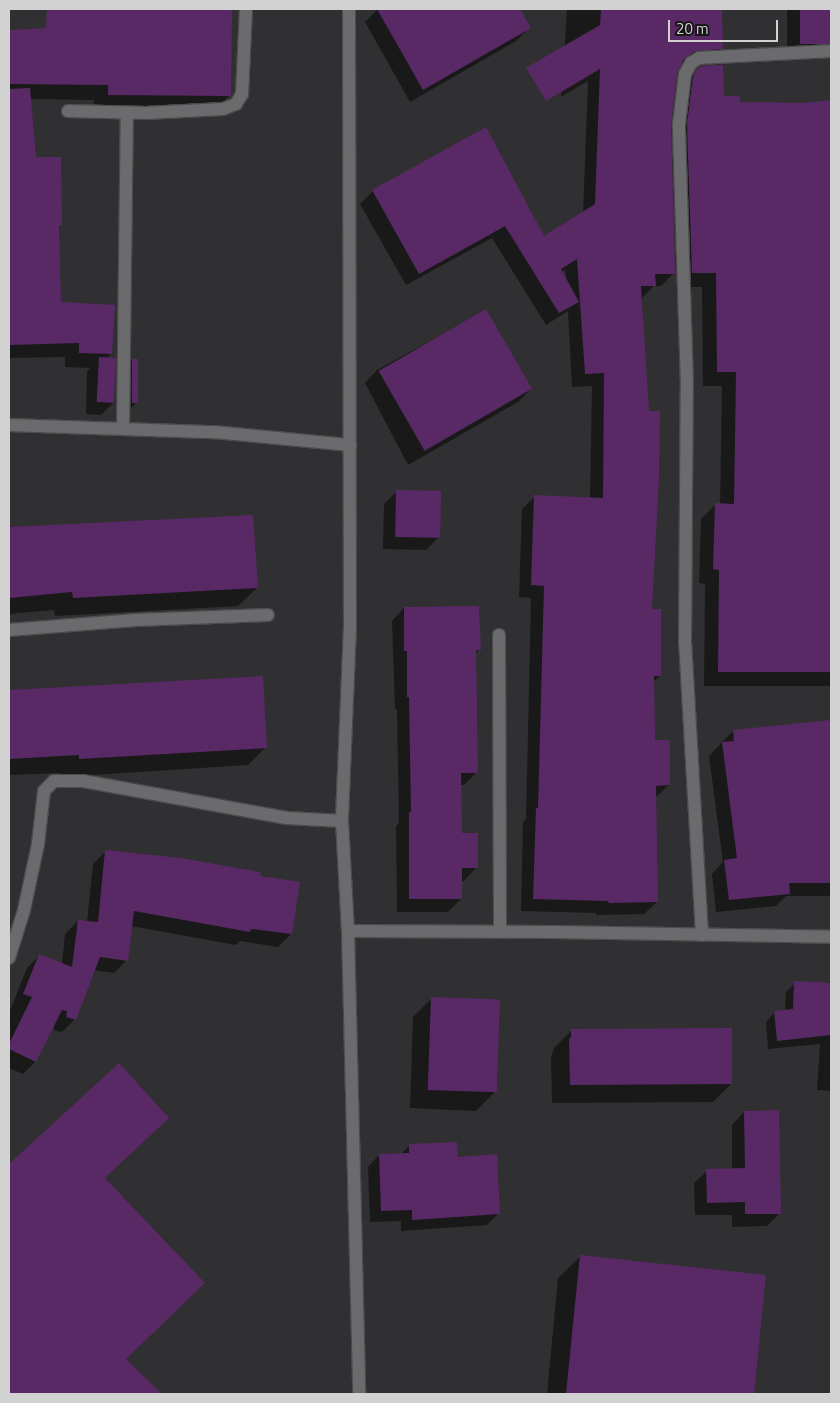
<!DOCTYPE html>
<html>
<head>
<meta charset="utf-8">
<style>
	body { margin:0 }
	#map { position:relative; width:840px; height:1403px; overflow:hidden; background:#302f31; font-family:"Titillium Web",sans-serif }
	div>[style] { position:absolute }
	.shadow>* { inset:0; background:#0007; transform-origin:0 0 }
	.building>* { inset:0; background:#592966; transform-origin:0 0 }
	.roads { filter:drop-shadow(1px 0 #4c4b4d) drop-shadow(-1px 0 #4c4b4d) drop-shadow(0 1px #4c4b4d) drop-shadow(0 -1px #4c4b4d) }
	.minor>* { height:12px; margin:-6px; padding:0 6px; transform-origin:6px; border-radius:6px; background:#6b6a6c }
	span { translate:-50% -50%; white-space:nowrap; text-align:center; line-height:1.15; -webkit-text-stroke:4.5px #181718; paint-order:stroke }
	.frame { position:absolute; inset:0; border:10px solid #d3d2d3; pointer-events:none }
	.scale { position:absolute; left:668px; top:20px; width:110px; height:22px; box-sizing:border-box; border:2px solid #d3d2d3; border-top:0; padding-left:6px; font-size:15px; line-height:18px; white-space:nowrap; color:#d3d2d3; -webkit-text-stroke:4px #181718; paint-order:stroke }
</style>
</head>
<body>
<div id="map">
	<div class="shadow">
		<div style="clip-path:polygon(174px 9px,231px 9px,230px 95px,215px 110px,93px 110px,94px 100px,30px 99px,35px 159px,61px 225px,58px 228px,60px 303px,111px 354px,106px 359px,114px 402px,101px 415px,86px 414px,87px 371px,90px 368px,65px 367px,65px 357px,9px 358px,9px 31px,175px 21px)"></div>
		<div style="clip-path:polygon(378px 9px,518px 9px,529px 28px,516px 41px,410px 102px,365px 22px)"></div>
		<div style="clip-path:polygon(evenodd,567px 9px,721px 9px,722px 48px,709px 61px,681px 63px,676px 72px,670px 124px,674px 273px,661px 286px,654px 286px,642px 298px,650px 610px,660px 676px,652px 683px,654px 742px,669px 785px,655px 798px,657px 902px,644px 914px,596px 915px,596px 913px,521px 911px,523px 822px,526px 819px,531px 598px,519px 597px,522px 509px,535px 496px,590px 498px,592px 386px,572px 387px,568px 311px,546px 325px,492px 238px,406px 285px,360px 204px,373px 191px,485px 129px,543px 238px,583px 213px,588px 81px,561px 97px,567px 9px,565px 270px,566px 280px,562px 272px,565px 270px)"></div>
		<div style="left:787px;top:9px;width:44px;height:48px"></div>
		<div style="clip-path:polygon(698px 70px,722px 97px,739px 104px,804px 104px,831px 102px,831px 686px,704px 686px,705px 584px,699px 583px,701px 519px,716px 504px,720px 505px,722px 386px,703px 386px,702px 287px,678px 287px,673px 140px,679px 92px)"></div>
		<div style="clip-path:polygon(485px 311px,531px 389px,518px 402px,408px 465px,365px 383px,377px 370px)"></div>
		<div style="clip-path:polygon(132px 360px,136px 403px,123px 416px,120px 373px)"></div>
		<div style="clip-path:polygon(397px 491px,439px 537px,426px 550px,383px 549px,384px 504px)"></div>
		<div style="clip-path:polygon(48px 525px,49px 528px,257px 588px,238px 606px,55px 616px,54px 610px,9px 614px,9px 529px)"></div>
		<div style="clip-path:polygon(404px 608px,479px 649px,475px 654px,477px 772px,464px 785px,460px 785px,461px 835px,476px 868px,464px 881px,461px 881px,461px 899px,448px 912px,397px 912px,396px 826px,399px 823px,397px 709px,395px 709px,392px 621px)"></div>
		<div style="clip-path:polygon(261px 677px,266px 747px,248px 765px,61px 777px,61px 773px,9px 775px,9px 691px)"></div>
		<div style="clip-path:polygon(831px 721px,831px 896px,786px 896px,776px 906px,716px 912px,712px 874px,723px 862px,709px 756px,733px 731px)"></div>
		<div style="clip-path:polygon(106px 851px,259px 877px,291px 934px,278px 947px,240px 941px,236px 945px,131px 926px,127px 960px,114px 973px,94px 970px,75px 1019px,62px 1032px,54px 1030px,54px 1024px,35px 1062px,23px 1074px,9px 1068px,9px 1013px,27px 968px,40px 955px,62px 964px,65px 934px,78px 921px,87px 922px,93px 864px)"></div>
		<div style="clip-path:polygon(795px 983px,831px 1002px,831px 1091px,817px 1090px,820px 1044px,768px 1049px,766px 1022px,775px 1012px,785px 1011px,786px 992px)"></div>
		<div style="clip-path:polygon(432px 998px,494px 1093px,476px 1111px,410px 1108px,413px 1017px)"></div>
		<div style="clip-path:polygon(572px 1030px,731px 1084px,713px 1102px,552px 1103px,551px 1058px,554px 1048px)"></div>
		<div style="clip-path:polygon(119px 1065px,168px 1118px,104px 1179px,125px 1359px,160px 1394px,9px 1394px,9px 1167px)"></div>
		<div style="clip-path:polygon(744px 1112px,780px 1213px,767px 1226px,732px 1227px,732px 1215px,695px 1215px,694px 1183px,707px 1171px,732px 1170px,732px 1125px)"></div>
		<div style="clip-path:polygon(409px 1146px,457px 1158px,499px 1213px,487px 1225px,401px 1231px,401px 1221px,370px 1222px,368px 1167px,379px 1155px,400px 1155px)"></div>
		<div style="clip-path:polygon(580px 1257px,765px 1276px,753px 1394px,547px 1394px,558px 1278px)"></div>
	</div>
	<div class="building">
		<div style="clip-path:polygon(47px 9px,232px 9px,231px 96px,108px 95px,108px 85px,9px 84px,9px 30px,46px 28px)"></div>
		<div style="clip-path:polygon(377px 9px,520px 9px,531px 28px,423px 90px)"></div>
		<div style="clip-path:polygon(601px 9px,722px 9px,723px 49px,695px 51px,684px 59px,677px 73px,671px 124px,675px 274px,655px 274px,656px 286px,641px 286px,649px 411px,660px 411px,659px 477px,652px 609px,661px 609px,661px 676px,654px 676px,655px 740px,670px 740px,670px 785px,656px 786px,658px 902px,609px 903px,608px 901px,533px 899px,536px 808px,538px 808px,544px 586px,531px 585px,534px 495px,603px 498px,604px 373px,585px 374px,577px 259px,561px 269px,579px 302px,559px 313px,505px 226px,419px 274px,372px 190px,486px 127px,544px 236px,595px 204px,600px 69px,546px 101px,526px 68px,600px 25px)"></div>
		<div style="left:800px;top:9px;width:31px;height:35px"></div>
		<div style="clip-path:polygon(723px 65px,724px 96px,740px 96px,740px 102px,804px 103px,831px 100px,831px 672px,718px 672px,719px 570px,713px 569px,715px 503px,734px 504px,736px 372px,717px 372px,716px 273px,692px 273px,687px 124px,693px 77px,697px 69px,702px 66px)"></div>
		<div style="clip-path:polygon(30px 88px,36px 157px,61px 157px,62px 225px,59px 226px,61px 302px,115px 305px,112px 354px,79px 353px,79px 343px,9px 345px,9px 89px)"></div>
		<div style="left:486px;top:309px;width:92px;height:124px;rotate:60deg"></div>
		<div style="left:99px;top:357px;width:17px;height:45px;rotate:3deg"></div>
		<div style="left:132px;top:359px;width:6px;height:44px"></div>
		<div style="left:396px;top:490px;width:45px;height:47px;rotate:1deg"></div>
		<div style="clip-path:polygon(253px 515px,258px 588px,73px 598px,72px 592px,9px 598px,9px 527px)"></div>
		<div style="clip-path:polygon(479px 606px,481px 650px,476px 650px,478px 773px,461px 773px,462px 833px,478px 833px,478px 868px,462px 868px,462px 899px,409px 899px,409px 812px,411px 812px,409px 697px,407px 697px,407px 651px,404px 651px,404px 607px)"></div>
		<div style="clip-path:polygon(263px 676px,267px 748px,79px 759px,79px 755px,9px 759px,9px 690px)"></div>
		<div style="clip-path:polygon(831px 720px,831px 883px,789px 883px,790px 894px,729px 900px,724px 860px,737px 858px,722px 742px,734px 741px,733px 730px)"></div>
		<div style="clip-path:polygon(105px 850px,181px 858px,261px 872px,260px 876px,300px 882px,292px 934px,251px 929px,250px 932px,134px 911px,128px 961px,100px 957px,76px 1020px,66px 1017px,67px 1011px,62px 1010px,36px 1062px,9px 1049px,9px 1044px,32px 997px,23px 994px,39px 954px,72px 967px,78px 920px,98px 922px)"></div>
		<div style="clip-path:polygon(794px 981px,830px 983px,831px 1035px,777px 1041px,774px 1011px,793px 1009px)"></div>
		<div style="left:431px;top:997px;width:69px;height:93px;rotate:2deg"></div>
		<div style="clip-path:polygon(732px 1028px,732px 1084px,570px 1085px,569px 1038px,571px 1038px,571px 1029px)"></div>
		<div style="clip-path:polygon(119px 1063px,169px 1118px,105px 1178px,205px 1283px,126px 1359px,162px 1394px,9px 1394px,9px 1164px)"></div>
		<div style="clip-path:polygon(779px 1110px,781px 1214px,745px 1214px,745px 1202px,707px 1203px,706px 1169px,745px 1168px,744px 1111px)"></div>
		<div style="clip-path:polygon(457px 1142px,458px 1157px,497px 1154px,500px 1214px,412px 1220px,412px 1210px,381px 1211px,379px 1154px,409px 1153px,409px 1144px)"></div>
		<div style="clip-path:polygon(580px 1255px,766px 1275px,754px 1394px,566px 1394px)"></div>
	</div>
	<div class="roads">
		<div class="minor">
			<div style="left:349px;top:9px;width:618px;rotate:89.91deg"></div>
			<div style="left:350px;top:627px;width:194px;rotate:92.4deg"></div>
			<div style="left:342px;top:821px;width:110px;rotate:86.9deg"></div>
			<div style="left:348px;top:931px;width:463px;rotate:88.6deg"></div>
			<div style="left:68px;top:111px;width:78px;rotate:1.5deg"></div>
			<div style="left:146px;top:113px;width:77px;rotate:-3deg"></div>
			<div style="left:223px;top:109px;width:14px;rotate:-21deg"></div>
			<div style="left:236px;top:104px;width:12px;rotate:-59deg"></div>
			<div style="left:242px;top:94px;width:85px;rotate:-87.3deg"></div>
			<div style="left:9px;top:425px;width:205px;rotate:2deg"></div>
			<div style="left:214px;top:432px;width:137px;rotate:5.5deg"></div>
			<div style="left:123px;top:429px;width:316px;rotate:-89.3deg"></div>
			<div style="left:9px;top:630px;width:127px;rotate:-4.5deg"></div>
			<div style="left:136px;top:620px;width:132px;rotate:-2.2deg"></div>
			<div style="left:499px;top:635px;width:297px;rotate:89.8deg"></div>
			<div style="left:348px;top:931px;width:206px;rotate:0.3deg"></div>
			<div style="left:554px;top:932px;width:277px;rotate:1deg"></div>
			<div style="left:702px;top:935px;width:292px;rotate:-93.3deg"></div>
			<div style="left:685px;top:643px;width:258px;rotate:-89.6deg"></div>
			<div style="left:687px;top:385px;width:261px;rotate:-91.8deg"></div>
			<div style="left:679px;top:124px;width:50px;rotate:-83.2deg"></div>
			<div style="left:685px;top:74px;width:13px;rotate:-61deg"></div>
			<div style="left:691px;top:63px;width:9px;rotate:-32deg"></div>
			<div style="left:699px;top:58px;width:132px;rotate:-3deg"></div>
			<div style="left:9px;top:958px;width:50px;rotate:-72.6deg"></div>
			<div style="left:24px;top:910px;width:67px;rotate:-78deg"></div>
			<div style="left:38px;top:844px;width:53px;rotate:-83.5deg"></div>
			<div style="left:44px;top:791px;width:14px;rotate:-45deg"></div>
			<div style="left:54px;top:781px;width:29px"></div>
			<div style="left:83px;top:781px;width:207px;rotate:10.3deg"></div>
			<div style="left:287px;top:818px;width:55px;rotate:3.1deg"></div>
		</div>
	</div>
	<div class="frame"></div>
	<div class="scale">20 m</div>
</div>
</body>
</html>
